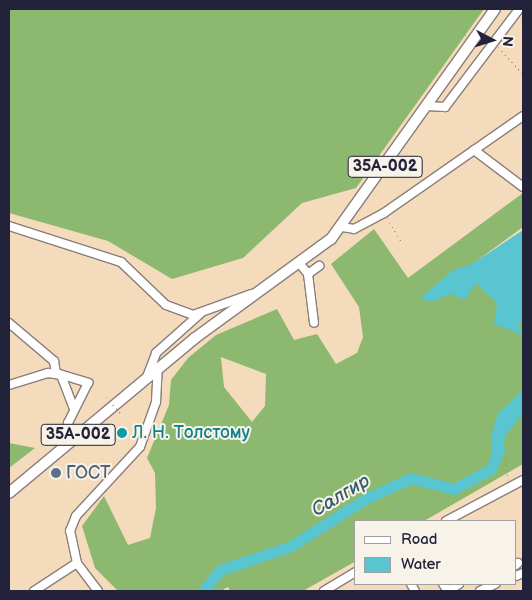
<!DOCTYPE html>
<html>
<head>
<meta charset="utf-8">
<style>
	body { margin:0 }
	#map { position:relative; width:532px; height:600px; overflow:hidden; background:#f3dbbc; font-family:"Balsamiq Sans",sans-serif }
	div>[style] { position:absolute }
	.forest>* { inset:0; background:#8cb86f }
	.water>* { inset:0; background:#58c5d0 }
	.river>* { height:11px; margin:-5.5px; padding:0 5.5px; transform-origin:5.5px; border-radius:5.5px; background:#58c5d0 }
	.path>* { height:1px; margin-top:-0.5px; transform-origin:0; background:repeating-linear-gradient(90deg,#8a7e7c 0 1px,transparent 0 5px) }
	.roads { filter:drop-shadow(1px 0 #8a7e7c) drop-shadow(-1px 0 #8a7e7c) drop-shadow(0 1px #8a7e7c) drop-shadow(0 -1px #8a7e7c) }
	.minor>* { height:8px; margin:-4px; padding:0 4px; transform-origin:4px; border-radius:4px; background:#fff }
	.major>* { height:10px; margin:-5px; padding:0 5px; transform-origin:5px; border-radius:5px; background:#fff }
	.path-bridge>* { height:1px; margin-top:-0.5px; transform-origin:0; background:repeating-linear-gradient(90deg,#8a7e7c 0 1px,transparent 0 5px) }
	.dots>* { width:14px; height:14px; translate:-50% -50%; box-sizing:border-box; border:2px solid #f7f3e8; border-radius:50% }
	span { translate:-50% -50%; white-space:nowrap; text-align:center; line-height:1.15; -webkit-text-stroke:4px #f7f3e8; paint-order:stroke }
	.shield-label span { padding:1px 4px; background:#f7f3e8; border:1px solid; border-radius:4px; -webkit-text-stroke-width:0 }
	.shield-label { font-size:16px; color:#22223b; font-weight:700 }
	.culture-label { font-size:18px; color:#0d838f }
	.left { translate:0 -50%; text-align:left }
	.service-label { font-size:18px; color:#4e5e75 }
	.water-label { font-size:19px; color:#355b6f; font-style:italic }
	.frame { position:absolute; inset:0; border:10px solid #22223b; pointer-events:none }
	.legend { position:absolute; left:354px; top:520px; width:162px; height:65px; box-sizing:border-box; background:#f7f3e8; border:1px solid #a29fa3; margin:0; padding:6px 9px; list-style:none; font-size:15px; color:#22223b }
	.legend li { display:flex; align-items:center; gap:10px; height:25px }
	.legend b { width:25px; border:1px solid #a29fa3 }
	.north { position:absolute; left:467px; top:15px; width:50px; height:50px; -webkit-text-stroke:4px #f7f3e8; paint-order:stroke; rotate:95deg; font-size:14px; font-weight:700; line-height:20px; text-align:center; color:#22223b }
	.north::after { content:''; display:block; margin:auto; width:18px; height:22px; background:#22223b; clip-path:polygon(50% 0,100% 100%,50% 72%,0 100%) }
</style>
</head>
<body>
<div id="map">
	<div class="forest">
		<div style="clip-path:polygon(9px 9px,484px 9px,356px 188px,302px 203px,243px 258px,172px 279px,108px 241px,9px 213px)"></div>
		<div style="clip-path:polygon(evenodd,523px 193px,523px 227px,478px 260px,507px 292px,523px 283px,523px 464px,424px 521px,356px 521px,356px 561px,303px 591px,230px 591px,228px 587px,221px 591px,118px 591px,95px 568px,82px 526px,104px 496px,128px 545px,150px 538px,156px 508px,155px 473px,147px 458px,169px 405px,171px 380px,188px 358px,216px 335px,277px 309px,294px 340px,317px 334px,336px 364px,357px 353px,363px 337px,359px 307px,331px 264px,374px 229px,408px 278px,523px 193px,221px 357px,266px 374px,265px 406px,252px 422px,224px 387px,221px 357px)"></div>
		<div style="clip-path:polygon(9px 443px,35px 448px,9px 468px)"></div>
	</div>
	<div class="water">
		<div style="clip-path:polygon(523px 230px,523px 317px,518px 326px,523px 335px,494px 324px,497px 303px,476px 283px,465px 300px,451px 294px,431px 302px,420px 298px,453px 270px,472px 264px)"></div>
		<div style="clip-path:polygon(523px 390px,523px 413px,506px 435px,498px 462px,491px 462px,491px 436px,498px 414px)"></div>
	</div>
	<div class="river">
		<div style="left:203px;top:591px;width:27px;rotate:-51deg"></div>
		<div style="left:220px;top:570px;width:75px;rotate:-18.7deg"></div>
		<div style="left:291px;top:546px;width:88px;rotate:-32.4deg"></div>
		<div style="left:365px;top:499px;width:51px;rotate:-24.5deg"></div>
		<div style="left:411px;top:478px;width:44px;rotate:14.3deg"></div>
		<div style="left:454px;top:489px;width:42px;rotate:-28.4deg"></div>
		<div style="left:491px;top:469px;width:22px;rotate:-68deg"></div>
	</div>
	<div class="path">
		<div style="left:449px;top:9px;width:31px;rotate:57deg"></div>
		<div style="left:498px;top:47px;width:37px;rotate:47deg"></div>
		<div style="left:387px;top:218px;width:29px;rotate:59deg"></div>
		<div style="left:508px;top:480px;width:23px;rotate:-97deg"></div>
		<div style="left:505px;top:457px;width:23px;rotate:-38deg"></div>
	</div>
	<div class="roads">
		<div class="minor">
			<div style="left:427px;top:106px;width:18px;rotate:3deg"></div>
			<div style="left:445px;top:107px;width:123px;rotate:-52.9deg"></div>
			<div style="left:474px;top:150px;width:61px;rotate:37.1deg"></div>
			<div style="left:9px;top:226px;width:118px;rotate:17.8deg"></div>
			<div style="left:121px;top:262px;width:62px;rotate:43.7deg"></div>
			<div style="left:166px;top:305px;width:29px;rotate:20deg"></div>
			<div style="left:193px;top:315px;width:62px;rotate:-19.9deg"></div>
			<div style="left:342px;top:227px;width:12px;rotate:9deg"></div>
			<div style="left:354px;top:229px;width:34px;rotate:-28deg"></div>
			<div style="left:384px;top:213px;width:169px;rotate:-34.9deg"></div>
			<div style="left:300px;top:264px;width:13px;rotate:51deg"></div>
			<div style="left:308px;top:274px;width:49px;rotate:83deg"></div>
			<div style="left:308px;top:274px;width:14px;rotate:-36deg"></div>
			<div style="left:9px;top:323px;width:59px;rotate:40.2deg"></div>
			<div style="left:54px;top:361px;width:12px;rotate:81deg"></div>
			<div style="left:56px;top:373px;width:34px;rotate:17deg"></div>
			<div style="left:88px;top:383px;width:45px;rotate:116.6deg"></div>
			<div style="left:68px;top:423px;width:17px;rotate:73deg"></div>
			<div style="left:147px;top:377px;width:26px;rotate:-69deg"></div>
			<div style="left:156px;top:353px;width:59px;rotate:-41.6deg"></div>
			<div style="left:9px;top:385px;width:41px;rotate:-17.1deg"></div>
			<div style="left:48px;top:373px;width:13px;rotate:9deg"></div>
			<div style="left:61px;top:375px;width:36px;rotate:69deg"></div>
			<div style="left:446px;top:521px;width:87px;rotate:-28deg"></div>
			<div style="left:516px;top:565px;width:3px;rotate:-45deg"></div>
			<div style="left:516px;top:576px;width:8px;rotate:-23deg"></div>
			<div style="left:411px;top:584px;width:8px;rotate:60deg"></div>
			<div style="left:443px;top:584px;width:9px;rotate:54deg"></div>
			<div style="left:448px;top:591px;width:13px;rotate:-32deg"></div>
			<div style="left:34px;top:591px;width:51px;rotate:-33.1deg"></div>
			<div style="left:98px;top:591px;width:35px;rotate:-127deg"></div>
			<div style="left:77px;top:563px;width:33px;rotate:-102deg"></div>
			<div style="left:70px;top:531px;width:16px;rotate:-68deg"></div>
			<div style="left:76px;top:516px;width:94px;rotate:-47.2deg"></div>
			<div style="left:140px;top:447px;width:48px;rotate:-70.4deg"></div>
			<div style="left:156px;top:402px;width:35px;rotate:-87deg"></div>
			<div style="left:324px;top:591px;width:37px;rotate:-31deg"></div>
			<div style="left:480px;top:591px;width:17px;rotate:-25deg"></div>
		</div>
		<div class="major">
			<div style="left:9px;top:493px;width:242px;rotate:-39.8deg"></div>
			<div style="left:195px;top:338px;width:168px;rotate:-36.1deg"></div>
			<div style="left:331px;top:239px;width:282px;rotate:-54.5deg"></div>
		</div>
	</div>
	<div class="path-bridge">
		<div style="left:106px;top:397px;width:24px;rotate:48deg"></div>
	</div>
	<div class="dots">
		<div style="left:122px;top:433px;background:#0f9aa8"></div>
		<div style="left:56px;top:473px;background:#5c6f8a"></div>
	</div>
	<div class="shield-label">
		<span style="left:385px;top:167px">35А-002</span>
		<span style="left:78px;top:435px">35А-002</span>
	</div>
	<div class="culture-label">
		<span class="left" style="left:132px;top:433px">Л. Н. Толстому</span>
	</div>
	<div class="service-label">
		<span class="left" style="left:66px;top:473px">ГОСТ</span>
	</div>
	<div class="water-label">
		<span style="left:341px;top:496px;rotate:-31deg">Салгир</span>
	</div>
	<div class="frame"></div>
	<ul class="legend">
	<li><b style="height:6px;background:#fff"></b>Road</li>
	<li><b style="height:14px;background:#58c5d0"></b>Water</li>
	</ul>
	<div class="north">N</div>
</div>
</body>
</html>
